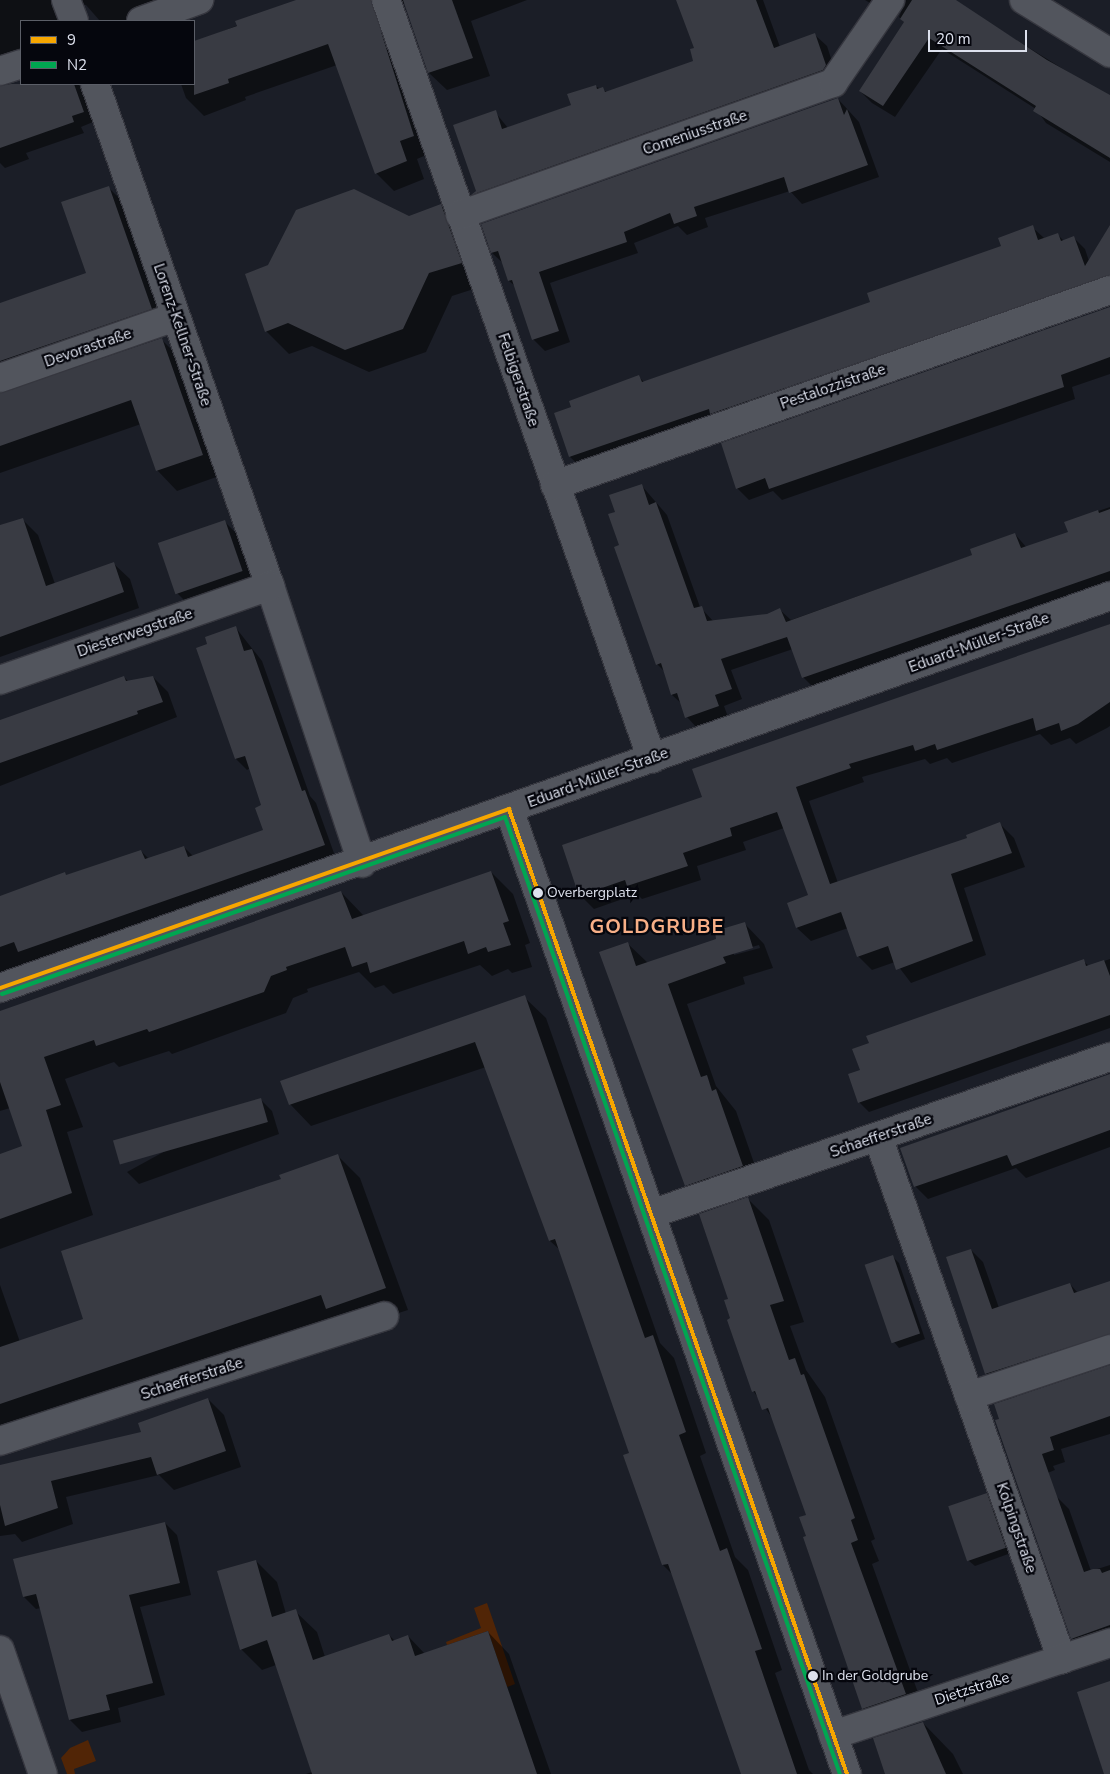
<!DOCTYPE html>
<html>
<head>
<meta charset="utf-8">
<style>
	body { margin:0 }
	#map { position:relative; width:1110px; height:1774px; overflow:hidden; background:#1b1e27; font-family:"Nunito Sans",sans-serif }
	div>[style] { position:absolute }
	.green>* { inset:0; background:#512506 }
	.shadow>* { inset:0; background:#0007 }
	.building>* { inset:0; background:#393b43; transform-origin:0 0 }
	.roads { filter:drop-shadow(1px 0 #36373f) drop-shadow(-1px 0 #36373f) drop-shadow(0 1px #36373f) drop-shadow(0 -1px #36373f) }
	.minor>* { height:28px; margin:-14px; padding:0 14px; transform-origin:14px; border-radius:14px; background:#52555d }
	.bus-1>* { height:4px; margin:-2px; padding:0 2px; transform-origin:2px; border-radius:2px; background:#f7a600 }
	.bus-2>* { height:4px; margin:-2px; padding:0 2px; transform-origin:2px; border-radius:2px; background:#00a651 }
	.dots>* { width:14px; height:14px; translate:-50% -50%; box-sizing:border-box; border:2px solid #05060d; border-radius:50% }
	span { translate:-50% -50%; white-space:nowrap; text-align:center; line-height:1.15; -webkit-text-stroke:4.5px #05060d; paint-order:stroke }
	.bus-label { font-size:14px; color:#dde1ed }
	.left { translate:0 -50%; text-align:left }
	.street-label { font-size:15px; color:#dde1ed }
	.district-label { font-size:20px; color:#f7af87; font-weight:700; letter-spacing:1px }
	.legend { position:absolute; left:20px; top:20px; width:175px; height:65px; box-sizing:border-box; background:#05060d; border:1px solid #5b5e67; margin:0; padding:6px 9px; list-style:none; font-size:15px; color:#dde1ed }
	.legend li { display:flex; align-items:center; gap:10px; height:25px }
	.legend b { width:25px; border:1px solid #5b5e67 }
	.scale { position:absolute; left:928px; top:30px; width:99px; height:22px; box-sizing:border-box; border:2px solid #dde1ed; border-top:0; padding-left:6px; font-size:15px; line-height:18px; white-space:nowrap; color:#dde1ed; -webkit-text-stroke:4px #05060d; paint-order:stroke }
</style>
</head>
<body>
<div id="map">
	<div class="green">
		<div style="clip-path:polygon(487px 1603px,515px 1684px,507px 1687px,488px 1631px,447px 1645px,446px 1642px,481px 1628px,474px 1608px)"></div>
		<div style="clip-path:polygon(88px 1740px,96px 1761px,74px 1769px,75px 1774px,67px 1774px,61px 1758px,70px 1748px)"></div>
	</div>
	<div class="shadow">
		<div style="clip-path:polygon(0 0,189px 0,128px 21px,100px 21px,86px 5px,80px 4px,70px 21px,21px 21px,21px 59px,0 66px)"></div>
		<div style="clip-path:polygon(300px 0,527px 0,471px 21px,490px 76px,447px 90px,429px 73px,405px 3px,392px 7px,431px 153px,417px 159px,424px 179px,394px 191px,376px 173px,337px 65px,245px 97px,246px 100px,204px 116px,186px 98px,181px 84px,194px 84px,194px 43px)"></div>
		<div style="clip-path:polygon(677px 0,763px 0,780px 47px,815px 35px,827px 46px,837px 77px,483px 205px,473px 195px,478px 192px,495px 112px,508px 128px,572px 105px,595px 86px,607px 92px,695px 62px,695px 48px)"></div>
		<div style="clip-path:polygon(865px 0,893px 0,883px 11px)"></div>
		<div style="clip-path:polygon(906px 0,952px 0,1110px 98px,1110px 162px,1046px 123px,1036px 109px,942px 49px,895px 117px,872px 103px,860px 91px,905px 23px,899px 17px)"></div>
		<div style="clip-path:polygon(30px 84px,80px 84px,93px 122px,81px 127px,84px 133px,26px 153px,29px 159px,5px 168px,0 163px,0 94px)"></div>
		<div style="clip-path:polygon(838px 99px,859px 122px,879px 177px,802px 204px,790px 191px,705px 218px,708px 227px,687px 235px,678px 226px,634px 243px,638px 253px,550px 283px,570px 342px,545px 351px,533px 339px,515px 286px,509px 281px,504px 264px,492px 253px,483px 225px)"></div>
		<div style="clip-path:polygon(108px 187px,129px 208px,171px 329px,15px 383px,6px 394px,162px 340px,182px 360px,222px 475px,177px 491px,157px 470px,141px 424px,0 473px,0 305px,88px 274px)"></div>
		<div style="clip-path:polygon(441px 206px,463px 228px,483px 286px,452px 296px,426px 352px,369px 372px,312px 346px,289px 354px,266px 331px,409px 217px)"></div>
		<div style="clip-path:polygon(1032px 227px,1044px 238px,1058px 235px,1064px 241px,1074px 238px,1085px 249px,1089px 261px,1110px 230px,1110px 291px,582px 468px,570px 457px,639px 377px,645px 383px,872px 303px,1002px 247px)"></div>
		<div style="clip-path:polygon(1110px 311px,1110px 374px,1072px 387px,1075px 399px,782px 500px,773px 491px,749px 500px,737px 488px)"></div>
		<div style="clip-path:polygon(642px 486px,667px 515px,700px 607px,714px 622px,767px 615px,780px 610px,791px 620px,973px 555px,1015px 534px,1027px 548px,1070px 533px,1066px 522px,1110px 507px,1110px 584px,814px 688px,803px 677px,793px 649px,731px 670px,742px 699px,724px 706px,728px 717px,697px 728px,687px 717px,682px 704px,672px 695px,665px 672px,657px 664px,620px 546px,617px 513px)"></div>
		<div style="clip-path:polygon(22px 519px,38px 535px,55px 584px,114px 564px,130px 579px,139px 608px,0 657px,0 527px)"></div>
		<div style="clip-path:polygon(224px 521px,242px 539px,259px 588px,195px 611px,177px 593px)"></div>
		<div style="clip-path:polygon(1110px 624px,1110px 726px,1107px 728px,1076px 744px,1070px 738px,1051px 745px,1040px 734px,952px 763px,947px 758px,930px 764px,925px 759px,862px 777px,864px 782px,809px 801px,838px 883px,969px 838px,1000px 824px,1014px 838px,1025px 867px,964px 888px,986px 955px,911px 983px,895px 962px,872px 970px,858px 956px,848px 928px,811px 941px,797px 928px,809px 896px,784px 828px,743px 842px,746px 850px,697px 866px,701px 880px,642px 899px,637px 894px,594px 909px,580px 895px,703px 798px)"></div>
		<div style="clip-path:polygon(236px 628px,262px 661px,310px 796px,316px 803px,335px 856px,0 973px,0 897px,141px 851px,149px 859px,184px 847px,194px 857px,265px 831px,263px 806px,250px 768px,247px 770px,236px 759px)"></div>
		<div style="clip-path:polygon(124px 677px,129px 682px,153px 677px,168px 692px,177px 717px,0 786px,0 721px)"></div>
		<div style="clip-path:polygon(491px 872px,513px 894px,530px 943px,525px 945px,532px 967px,512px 973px,508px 969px,492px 976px,480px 965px,393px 994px,384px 985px,375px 988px,359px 972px,307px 989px,308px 992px,293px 998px,286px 1013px,172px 1054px,169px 1051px,119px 1067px,114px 1062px,65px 1079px,83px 1127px,67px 1132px,93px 1215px,0 1249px,0 1155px,24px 1147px,10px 1108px,0 1111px,0 1052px,341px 892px,364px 916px)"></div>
		<div style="clip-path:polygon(evenodd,744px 923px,764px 944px,773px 968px,743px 977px,745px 984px,687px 1004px,716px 1086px,736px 1111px,762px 1186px,706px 1205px,686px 1185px,627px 943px,648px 963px,718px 940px,744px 923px,759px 945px,760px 948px,734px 955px,734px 952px,759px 945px)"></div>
		<div style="clip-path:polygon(1110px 959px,1110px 1028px,869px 1112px,859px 1102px,861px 1071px,1083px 961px,1089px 966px)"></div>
		<div style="clip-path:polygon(524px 997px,546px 1018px,660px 1343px,674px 1358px,706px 1453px,700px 1456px,735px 1557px,748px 1570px,782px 1670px,775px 1673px,809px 1770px,813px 1774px,751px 1774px,672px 1574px,663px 1565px,631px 1454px,560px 1250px,550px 1241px,486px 1067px,311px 1126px,290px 1104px)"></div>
		<div style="clip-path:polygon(1110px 1076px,1110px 1147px,1026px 1178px,1016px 1168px,928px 1199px,915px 1186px)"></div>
		<div style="clip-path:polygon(260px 1099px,272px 1111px,279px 1134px,139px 1184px,127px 1172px)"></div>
		<div style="clip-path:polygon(338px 1156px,360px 1178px,408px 1310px,0 1439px,0 1285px,20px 1342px,85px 1319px,282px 1180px)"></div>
		<div style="clip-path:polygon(748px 1199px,769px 1220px,804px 1322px,790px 1326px,806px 1370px,825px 1397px,875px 1539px,871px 1541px,879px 1561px,872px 1564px,926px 1715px,884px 1729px,863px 1708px,808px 1536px,807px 1516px,773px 1419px,754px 1392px,728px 1320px,732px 1319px,730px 1300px)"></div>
		<div style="clip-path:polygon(971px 1250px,983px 1262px,999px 1308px,1070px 1284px,1078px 1293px,1110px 1282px,1110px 1348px,998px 1386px,986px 1374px)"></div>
		<div style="clip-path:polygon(893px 1257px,899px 1263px,925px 1339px,899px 1348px,894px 1342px)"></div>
		<div style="clip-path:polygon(1110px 1367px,1110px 1434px,1061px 1449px,1065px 1462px,1053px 1466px,1055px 1470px,1030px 1480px,1057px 1497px,1069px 1509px,1091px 1571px,1110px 1565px,1110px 1641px,1084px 1650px,1072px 1638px,1014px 1470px)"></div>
		<div style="clip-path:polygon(208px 1399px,224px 1415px,241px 1467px,174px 1490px,159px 1475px,66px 1497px,73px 1524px,22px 1542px,15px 1534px,0 1536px,0 1466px,143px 1433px)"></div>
		<div style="clip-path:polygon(986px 1494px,992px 1500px,1011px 1553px,975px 1566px,969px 1561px,950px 1508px)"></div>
		<div style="clip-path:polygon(165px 1523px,177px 1535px,191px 1595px,140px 1607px,165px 1695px,118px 1708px,121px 1722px,82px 1732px,70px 1720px,41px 1608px,36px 1609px,24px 1597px)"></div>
		<div style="clip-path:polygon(256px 1561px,277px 1582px,286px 1614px,295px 1611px,317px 1632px,325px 1657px,389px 1635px,395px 1641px,408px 1636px,425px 1654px,488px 1632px,509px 1654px,551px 1774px,306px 1774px,312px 1772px,276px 1665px,262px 1670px,241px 1649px)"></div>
		<div style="clip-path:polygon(923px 1723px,953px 1754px,963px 1774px,887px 1774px)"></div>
	</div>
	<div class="building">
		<div style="clip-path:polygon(296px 0,371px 0,414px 136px,400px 141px,407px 161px,375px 174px,328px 44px,228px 79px,229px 83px,194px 95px,194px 41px,237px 26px,235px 21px)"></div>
		<div style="clip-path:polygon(403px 0,452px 0,473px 58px,428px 73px)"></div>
		<div style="clip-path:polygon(676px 0,756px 0,774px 48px,815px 33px,826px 65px,823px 70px,471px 195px,476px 191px,453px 125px,496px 110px,502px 129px,571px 105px,567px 94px,596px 85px,597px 89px,603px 87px,605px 92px,693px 61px,690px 49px,694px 48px)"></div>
		<div style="clip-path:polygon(912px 0,956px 0,1047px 60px,1110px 95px,1110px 158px,1033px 111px,1036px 106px,929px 38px,883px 106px,859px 91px,904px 22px,900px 19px)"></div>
		<div style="clip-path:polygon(11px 84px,74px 84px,84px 112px,72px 116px,74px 122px,0 148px,0 86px)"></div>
		<div style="clip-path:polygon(838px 98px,844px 115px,847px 109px,868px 165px,789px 193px,784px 177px,694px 207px,697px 216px,674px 224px,670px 213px,624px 232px,627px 242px,539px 272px,559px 331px,532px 340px,512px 280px,508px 281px,498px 251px,491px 253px,481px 224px)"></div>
		<div style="clip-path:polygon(109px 186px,152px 309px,0 361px,0 303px,86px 273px,61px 202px)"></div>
		<div style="clip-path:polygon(354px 189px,409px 216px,441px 204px,462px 263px,429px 273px,403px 329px,345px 350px,288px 323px,265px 332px,245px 274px,268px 265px,296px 210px)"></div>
		<div style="clip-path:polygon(1033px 225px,1038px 240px,1058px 233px,1061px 241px,1074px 236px,1085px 266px,1110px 225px,1110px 275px,710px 414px,709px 409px,569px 457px,554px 413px,571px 407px,569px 401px,639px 375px,642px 382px,870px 302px,867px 293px,1001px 246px,998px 238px)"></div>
		<div style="clip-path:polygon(1110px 307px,1110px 357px,1061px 375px,1064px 387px,769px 489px,765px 478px,736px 489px,721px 443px)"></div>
		<div style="clip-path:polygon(162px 338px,203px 455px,156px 471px,131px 400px,0 446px,0 393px)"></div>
		<div style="clip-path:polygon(642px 484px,649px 505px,656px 502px,694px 608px,702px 606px,707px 621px,767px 614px,780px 608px,786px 622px,972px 555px,970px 549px,1015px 533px,1021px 548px,1068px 532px,1064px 522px,1098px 510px,1099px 513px,1110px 509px,1110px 571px,802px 678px,787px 637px,721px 659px,732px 689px,715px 695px,719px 706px,685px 718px,677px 693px,671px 695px,661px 663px,656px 665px,614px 547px,619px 545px,608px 514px,615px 512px,609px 495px)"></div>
		<div style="clip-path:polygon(23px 518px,46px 586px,114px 562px,124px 592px,0 637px,0 525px)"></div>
		<div style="left:225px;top:520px;width:54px;height:71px;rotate:71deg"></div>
		<div style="clip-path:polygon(1110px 624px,1110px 702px,1078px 724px,1061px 731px,1059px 723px,1036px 731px,1033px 718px,937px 750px,935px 744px,915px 751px,913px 745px,849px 764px,851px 768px,796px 787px,830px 884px,967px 838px,966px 835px,1000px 822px,1012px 853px,951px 874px,973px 941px,896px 970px,888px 946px,857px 957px,841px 912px,796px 928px,787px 903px,808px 895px,777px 812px,730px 828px,732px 836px,683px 853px,688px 866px,627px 886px,625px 880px,579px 896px,562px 845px,702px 797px,692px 769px)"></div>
		<div style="clip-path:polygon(236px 626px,244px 651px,252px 649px,302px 791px,305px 790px,325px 845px,18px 952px,14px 942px,0 947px,0 896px,65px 872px,66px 875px,141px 850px,145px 859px,184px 846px,188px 857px,263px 830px,255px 808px,261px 805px,245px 756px,235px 759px,196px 648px,207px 644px,205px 637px)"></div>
		<div style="clip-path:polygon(124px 676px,126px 681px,153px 676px,163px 702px,137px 711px,138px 714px,0 763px,0 720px)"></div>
		<div style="clip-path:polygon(491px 871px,509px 921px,503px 923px,511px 945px,488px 952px,486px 947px,468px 954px,464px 941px,370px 973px,367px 962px,352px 967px,345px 947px,286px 967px,287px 970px,271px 976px,264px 992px,149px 1032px,147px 1029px,96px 1046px,94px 1040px,44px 1057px,61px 1105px,46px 1110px,72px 1193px,0 1219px,0 1154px,22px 1146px,0 1082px,0 1011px,341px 891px,352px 919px)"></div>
		<div style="clip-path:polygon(745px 922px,753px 948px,723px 957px,726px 963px,668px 984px,701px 1077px,707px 1075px,712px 1091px,716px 1089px,743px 1166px,685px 1186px,599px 952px,628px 942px,636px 966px,716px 939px,715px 931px)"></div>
		<div style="clip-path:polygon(1084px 959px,1086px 966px,1104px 960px,1110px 976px,1110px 1015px,858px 1103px,848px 1074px,860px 1070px,852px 1049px,869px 1043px,866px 1036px)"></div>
		<div style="clip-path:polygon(525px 995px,645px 1338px,653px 1335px,686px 1432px,679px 1435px,720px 1551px,727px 1548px,762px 1649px,755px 1651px,797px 1774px,741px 1774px,668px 1564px,662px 1565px,623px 1455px,629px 1453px,555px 1239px,549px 1241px,475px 1042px,289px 1105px,280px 1081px)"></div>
		<div style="clip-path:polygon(1110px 1074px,1110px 1130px,1012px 1166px,1007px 1155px,914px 1187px,900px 1148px)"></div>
		<div style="left:261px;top:1098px;width:25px;height:154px;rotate:74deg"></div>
		<div style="clip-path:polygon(338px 1154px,386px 1288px,326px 1309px,321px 1295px,0 1404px,0 1347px,83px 1319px,61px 1251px,281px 1179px,279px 1175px)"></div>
		<div style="clip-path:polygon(748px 1197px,784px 1301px,770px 1305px,789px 1360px,795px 1358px,801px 1375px,804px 1374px,855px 1518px,851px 1520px,858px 1540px,851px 1543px,906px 1694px,862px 1709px,803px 1537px,806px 1536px,799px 1517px,806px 1515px,768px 1408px,762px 1410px,755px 1391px,752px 1392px,727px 1320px,730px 1318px,724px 1300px,728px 1299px,699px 1214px)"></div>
		<div style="clip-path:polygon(971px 1249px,992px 1309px,1070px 1283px,1074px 1293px,1110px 1281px,1110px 1334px,985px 1374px,946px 1257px)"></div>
		<div style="left:893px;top:1255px;width:83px;height:30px;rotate:71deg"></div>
		<div style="clip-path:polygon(1110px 1365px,1110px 1416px,1050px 1437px,1054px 1450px,1042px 1454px,1084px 1572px,1093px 1569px,1100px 1569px,1102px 1573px,1110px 1570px,1110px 1625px,1071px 1639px,995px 1420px,999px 1419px,994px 1404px)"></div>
		<div style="clip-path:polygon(208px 1398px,226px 1451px,157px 1475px,151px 1457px,51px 1481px,58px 1508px,5px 1526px,0 1505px,0 1465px,141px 1432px,138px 1423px)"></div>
		<div style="left:987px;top:1493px;width:58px;height:41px;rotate:71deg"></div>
		<div style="clip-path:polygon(165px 1522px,180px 1583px,129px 1595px,153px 1683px,106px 1695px,110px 1710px,69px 1720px,36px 1594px,23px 1597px,13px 1559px)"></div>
		<div style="clip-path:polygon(256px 1560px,272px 1617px,296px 1609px,313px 1660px,389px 1634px,392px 1641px,408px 1635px,415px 1656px,488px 1631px,537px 1774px,312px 1774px,267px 1640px,240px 1650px,217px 1571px)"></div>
		<div style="clip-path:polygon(1110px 1681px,1110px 1774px,1104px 1774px,1077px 1692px)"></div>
		<div style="clip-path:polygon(923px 1722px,946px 1774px,885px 1774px,873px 1738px)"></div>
	</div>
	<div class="roads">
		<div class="minor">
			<div style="left:66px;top:0;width:22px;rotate:69deg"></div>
			<div style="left:386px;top:0;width:804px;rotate:70.69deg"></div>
			<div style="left:1024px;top:0;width:101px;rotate:31.6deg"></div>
			<div style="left:141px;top:21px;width:62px;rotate:-19.9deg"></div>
			<div style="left:0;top:71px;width:22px;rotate:-18deg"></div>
			<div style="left:95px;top:84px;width:532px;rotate:70.78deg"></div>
			<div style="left:270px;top:586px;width:292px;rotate:71.6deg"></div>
			<div style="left:460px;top:215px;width:396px;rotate:-19.5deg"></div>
			<div style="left:833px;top:83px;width:101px;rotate:-55.5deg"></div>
			<div style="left:0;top:378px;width:185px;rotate:-19.2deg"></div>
			<div style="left:555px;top:485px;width:588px;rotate:-19.36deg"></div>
			<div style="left:0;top:680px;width:286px;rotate:-19.2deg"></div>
			<div style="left:509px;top:809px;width:1022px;rotate:70.7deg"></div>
			<div style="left:0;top:988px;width:1177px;rotate:-19.45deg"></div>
			<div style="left:878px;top:1137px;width:554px;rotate:70.62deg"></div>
			<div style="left:651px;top:1214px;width:485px;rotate:-18.9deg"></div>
			<div style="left:969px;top:1396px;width:149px;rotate:-18.4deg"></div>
			<div style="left:0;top:1441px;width:404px;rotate:-18deg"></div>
			<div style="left:0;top:1650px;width:131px;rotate:70.9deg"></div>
			<div style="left:833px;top:1735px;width:292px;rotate:-18.4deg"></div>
		</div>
	</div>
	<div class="bus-1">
		<div style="left:509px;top:809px;width:1022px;rotate:70.7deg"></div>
		<div style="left:0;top:988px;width:540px;rotate:-19.38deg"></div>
	</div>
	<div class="bus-2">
		<div style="left:2px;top:994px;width:533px;rotate:-19.39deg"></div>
		<div style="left:505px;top:817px;width:1014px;rotate:70.71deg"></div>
	</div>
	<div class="dots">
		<div style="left:538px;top:893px;background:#dde1ed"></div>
		<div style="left:813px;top:1676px;background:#dde1ed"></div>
	</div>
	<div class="bus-label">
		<span class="left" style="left:547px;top:893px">Overbergplatz</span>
		<span class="left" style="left:822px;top:1676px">In der Goldgrube</span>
	</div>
	<div class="street-label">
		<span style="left:695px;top:133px;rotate:-19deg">Comeniusstraße</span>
		<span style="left:182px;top:335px;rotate:71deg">Lorenz-Kellner-Straße</span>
		<span style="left:88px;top:348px;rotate:-19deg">Devorastraße</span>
		<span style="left:518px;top:380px;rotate:71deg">Felbigerstraße</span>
		<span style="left:833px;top:387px;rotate:-19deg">Pestalozzistraße</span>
		<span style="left:135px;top:633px;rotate:-19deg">Diesterwegstraße</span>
		<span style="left:979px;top:643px;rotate:-20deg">Eduard-Müller-Straße</span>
		<span style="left:598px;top:778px;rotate:-20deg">Eduard-Müller-Straße</span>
		<span style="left:881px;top:1136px;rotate:-19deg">Schaefferstraße</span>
		<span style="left:192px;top:1379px;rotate:-18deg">Schaefferstraße</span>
		<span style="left:1016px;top:1528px;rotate:71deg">Kolpingstraße</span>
		<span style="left:972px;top:1689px;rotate:-18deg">Dietzstraße</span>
	</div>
	<div class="district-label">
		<span style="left:657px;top:926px">GOLDGRUBE</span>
	</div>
	<ul class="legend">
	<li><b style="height:6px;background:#f7a600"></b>9</li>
	<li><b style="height:6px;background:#00a651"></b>N2</li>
	</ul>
	<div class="scale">20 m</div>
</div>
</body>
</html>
